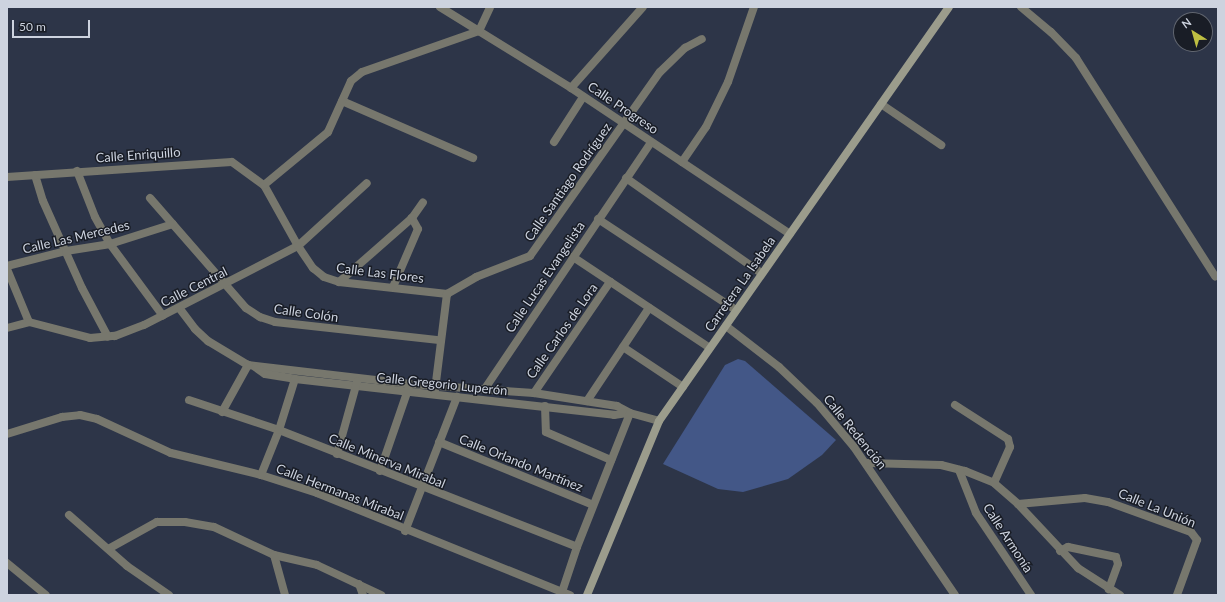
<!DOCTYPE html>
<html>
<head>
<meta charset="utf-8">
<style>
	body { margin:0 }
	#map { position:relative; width:1225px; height:602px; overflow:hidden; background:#2d3548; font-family:Lato,sans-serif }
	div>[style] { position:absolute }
	.green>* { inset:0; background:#435787 }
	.minor>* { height:8px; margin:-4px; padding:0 4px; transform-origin:4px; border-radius:4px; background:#77776d }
	.secondary>* { height:8px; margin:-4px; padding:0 4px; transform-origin:4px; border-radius:4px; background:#9b9c8c }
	span { translate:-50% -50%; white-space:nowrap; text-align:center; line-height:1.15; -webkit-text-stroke:3px #191d26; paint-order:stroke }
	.street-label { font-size:13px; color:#cdd3df }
	.frame { position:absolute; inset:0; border:8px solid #cdd3df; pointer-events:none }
	.north { position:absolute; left:1173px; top:12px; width:40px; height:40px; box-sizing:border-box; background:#191d26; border:1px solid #616670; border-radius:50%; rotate:323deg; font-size:11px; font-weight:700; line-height:16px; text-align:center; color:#cdd3df }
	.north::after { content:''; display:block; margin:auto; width:14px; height:18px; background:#bebf42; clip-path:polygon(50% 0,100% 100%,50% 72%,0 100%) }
	.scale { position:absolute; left:12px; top:20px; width:78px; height:18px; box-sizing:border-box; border:2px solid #cdd3df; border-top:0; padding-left:5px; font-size:12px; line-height:14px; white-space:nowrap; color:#cdd3df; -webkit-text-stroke:3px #191d26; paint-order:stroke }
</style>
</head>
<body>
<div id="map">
	<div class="green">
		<div style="clip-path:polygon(738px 359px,745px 361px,836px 440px,822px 455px,788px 479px,743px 492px,718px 489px,663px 464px,725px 365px)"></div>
	</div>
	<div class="minor">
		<div style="left:440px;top:7px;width:154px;rotate:31.7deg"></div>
		<div style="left:571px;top:88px;width:263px;rotate:33.7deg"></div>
		<div style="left:1021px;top:7px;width:39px;rotate:40deg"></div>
		<div style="left:1051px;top:32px;width:36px;rotate:46deg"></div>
		<div style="left:1076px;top:58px;width:259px;rotate:57.5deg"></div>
		<div style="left:571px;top:88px;width:108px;rotate:-48.4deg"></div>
		<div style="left:342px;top:101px;width:143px;rotate:23.5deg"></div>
		<div style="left:881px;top:104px;width:73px;rotate:34.3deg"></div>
		<div style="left:554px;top:142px;width:54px;rotate:-57.2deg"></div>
		<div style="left:682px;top:162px;width:42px;rotate:-55.6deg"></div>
		<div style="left:706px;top:127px;width:50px;rotate:-63.9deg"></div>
		<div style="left:728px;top:82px;width:79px;rotate:-70.9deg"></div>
		<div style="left:77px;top:171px;width:49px;rotate:68.6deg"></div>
		<div style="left:95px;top:217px;width:31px;rotate:61deg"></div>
		<div style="left:110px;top:244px;width:89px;rotate:53.6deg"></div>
		<div style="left:35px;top:175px;width:27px;rotate:73deg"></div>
		<div style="left:43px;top:201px;width:95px;rotate:65.9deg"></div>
		<div style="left:82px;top:288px;width:55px;rotate:62deg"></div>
		<div style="left:7px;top:177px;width:225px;rotate:-3.8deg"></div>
		<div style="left:232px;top:162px;width:39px;rotate:36deg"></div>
		<div style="left:264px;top:185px;width:70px;rotate:60.9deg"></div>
		<div style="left:298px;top:246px;width:27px;rotate:56deg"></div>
		<div style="left:313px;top:268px;width:14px;rotate:39deg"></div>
		<div style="left:324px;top:277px;width:16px;rotate:18deg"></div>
		<div style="left:339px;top:282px;width:109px;rotate:6.3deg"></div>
		<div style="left:626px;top:178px;width:165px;rotate:35.1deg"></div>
		<div style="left:264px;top:185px;width:83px;rotate:-39.6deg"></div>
		<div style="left:328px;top:132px;width:56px;rotate:-65.7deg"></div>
		<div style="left:351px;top:81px;width:14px;rotate:-39deg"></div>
		<div style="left:362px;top:72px;width:124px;rotate:-19.3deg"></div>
		<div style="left:479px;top:31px;width:26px;rotate:-65deg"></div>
		<div style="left:150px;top:198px;width:146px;rotate:48.9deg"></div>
		<div style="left:246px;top:308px;width:17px;rotate:33deg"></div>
		<div style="left:260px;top:317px;width:16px;rotate:18deg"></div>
		<div style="left:275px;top:322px;width:165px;rotate:6.3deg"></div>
		<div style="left:598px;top:219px;width:165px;rotate:33.4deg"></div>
		<div style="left:573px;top:257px;width:164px;rotate:33.6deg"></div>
		<div style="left:7px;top:266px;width:61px;rotate:-14.3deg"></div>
		<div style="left:66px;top:251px;width:45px;rotate:-9deg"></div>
		<div style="left:110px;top:244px;width:66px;rotate:-17.6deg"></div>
		<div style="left:7px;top:269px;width:57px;rotate:67.5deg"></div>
		<div style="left:339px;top:282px;width:97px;rotate:-41.2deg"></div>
		<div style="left:412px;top:218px;width:19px;rotate:-55deg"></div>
		<div style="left:393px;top:287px;width:63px;rotate:-66.7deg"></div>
		<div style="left:418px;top:229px;width:13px;rotate:-119deg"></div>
		<div style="left:447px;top:294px;width:34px;rotate:-30deg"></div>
		<div style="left:476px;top:277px;width:58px;rotate:-21.3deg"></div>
		<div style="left:530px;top:256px;width:225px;rotate:-54.8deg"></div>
		<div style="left:660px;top:72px;width:35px;rotate:-44deg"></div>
		<div style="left:685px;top:48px;width:19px;rotate:-28deg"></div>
		<div style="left:180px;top:309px;width:25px;rotate:53deg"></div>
		<div style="left:195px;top:329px;width:18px;rotate:43deg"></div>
		<div style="left:208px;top:341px;width:47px;rotate:31deg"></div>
		<div style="left:248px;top:365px;width:163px;rotate:6.7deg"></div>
		<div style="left:410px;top:384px;width:124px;rotate:4.2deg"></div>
		<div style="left:534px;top:393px;width:84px;rotate:8.9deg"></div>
		<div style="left:617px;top:406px;width:15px;rotate:28deg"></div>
		<div style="left:630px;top:413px;width:30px;rotate:15deg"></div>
		<div style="left:726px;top:326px;width:67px;rotate:37.7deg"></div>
		<div style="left:779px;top:367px;width:52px;rotate:43.5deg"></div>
		<div style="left:817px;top:403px;width:57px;rotate:49.9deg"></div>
		<div style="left:854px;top:447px;width:179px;rotate:55.7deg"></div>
		<div style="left:7px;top:328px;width:23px;rotate:-15deg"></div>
		<div style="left:29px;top:322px;width:63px;rotate:14.7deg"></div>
		<div style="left:90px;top:338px;width:25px;rotate:-5deg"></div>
		<div style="left:115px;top:336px;width:31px;rotate:-21deg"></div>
		<div style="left:144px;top:325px;width:173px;rotate:-27.2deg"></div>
		<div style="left:298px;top:246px;width:93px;rotate:-42.4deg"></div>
		<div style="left:623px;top:347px;width:72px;rotate:33.7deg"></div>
		<div style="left:255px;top:367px;width:12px;rotate:35deg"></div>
		<div style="left:265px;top:374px;width:30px;rotate:9deg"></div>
		<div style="left:295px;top:379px;width:321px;rotate:6.4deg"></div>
		<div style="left:614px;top:415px;width:15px;rotate:-8deg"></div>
		<div style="left:435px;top:390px;width:97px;rotate:-82.9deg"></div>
		<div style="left:484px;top:390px;width:299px;rotate:-56deg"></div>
		<div style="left:534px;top:393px;width:135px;rotate:-55.6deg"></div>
		<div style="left:189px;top:400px;width:95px;rotate:18.4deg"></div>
		<div style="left:279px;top:430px;width:320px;rotate:21.4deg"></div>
		<div style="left:587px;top:401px;width:112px;rotate:-56.3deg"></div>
		<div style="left:955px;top:405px;width:63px;rotate:32.7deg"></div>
		<div style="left:1008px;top:439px;width:8px;rotate:76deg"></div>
		<div style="left:1010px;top:447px;width:39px;rotate:114deg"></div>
		<div style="left:545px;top:406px;width:26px;rotate:88deg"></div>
		<div style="left:546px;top:432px;width:71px;rotate:23.3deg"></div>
		<div style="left:222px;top:412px;width:54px;rotate:-61deg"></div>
		<div style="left:7px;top:434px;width:58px;rotate:-17.2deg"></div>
		<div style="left:62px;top:417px;width:18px;rotate:-6deg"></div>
		<div style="left:80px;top:415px;width:17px;rotate:13deg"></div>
		<div style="left:97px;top:419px;width:81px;rotate:24.7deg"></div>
		<div style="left:171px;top:453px;width:93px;rotate:13.7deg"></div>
		<div style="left:261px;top:475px;width:59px;rotate:17.8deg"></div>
		<div style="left:317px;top:493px;width:273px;rotate:22deg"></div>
		<div style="left:439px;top:442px;width:166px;rotate:22.2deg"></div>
		<div style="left:337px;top:454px;width:75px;rotate:-74.5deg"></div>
		<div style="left:867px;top:463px;width:74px;rotate:1.5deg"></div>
		<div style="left:941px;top:465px;width:25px;rotate:14deg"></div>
		<div style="left:965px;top:471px;width:31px;rotate:22deg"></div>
		<div style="left:994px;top:483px;width:32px;rotate:41deg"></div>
		<div style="left:1018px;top:504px;width:88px;rotate:46.8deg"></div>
		<div style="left:1078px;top:568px;width:50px;rotate:32.7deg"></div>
		<div style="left:959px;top:470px;width:46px;rotate:68.4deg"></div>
		<div style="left:976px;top:513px;width:99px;rotate:56.1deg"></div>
		<div style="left:380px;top:471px;width:89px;rotate:-71deg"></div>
		<div style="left:261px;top:475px;width:48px;rotate:-68.2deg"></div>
		<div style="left:279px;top:430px;width:53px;rotate:-72.6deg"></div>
		<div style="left:1018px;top:504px;width:67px;rotate:-5.1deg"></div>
		<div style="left:1085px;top:498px;width:23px;rotate:10deg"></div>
		<div style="left:1108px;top:502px;width:88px;rotate:19.9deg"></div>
		<div style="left:1191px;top:532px;width:10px;rotate:53deg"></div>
		<div style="left:1197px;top:540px;width:59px;rotate:110deg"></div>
		<div style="left:69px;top:515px;width:77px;rotate:41.3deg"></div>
		<div style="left:127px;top:566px;width:51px;rotate:34.6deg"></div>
		<div style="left:405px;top:531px;width:144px;rotate:-68.8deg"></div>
		<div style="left:110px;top:548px;width:54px;rotate:-29deg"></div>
		<div style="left:157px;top:522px;width:28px"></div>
		<div style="left:185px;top:522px;width:29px;rotate:10deg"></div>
		<div style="left:214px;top:527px;width:66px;rotate:25deg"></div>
		<div style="left:274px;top:555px;width:44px;rotate:13.1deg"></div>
		<div style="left:317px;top:565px;width:71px;rotate:25.1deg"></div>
		<div style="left:1060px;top:551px;width:9px;rotate:-27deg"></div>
		<div style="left:1068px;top:547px;width:49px;rotate:11.8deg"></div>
		<div style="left:1116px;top:557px;width:7px;rotate:74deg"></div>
		<div style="left:1118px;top:564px;width:27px;rotate:110deg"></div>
		<div style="left:274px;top:555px;width:41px;rotate:74.6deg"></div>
		<div style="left:7px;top:563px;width:50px;rotate:39.4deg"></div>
		<div style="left:359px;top:584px;width:12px;rotate:70deg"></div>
		<div style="left:562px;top:592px;width:47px;rotate:-71.6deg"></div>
		<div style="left:577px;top:547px;width:144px;rotate:-68.4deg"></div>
	</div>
	<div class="secondary">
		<div style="left:587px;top:595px;width:188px;rotate:-67.5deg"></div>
		<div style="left:659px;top:421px;width:505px;rotate:-54.99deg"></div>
	</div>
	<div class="street-label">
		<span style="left:623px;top:108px;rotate:34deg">Calle Progreso</span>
		<span style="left:138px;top:155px;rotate:-4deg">Calle Enriquillo</span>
		<span style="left:568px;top:182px;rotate:-55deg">Calle Santiago Rodríguez</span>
		<span style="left:76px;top:237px;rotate:-13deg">Calle Las Mercedes</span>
		<span style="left:380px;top:273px;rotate:7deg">Calle Las Flores</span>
		<span style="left:545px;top:277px;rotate:-56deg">Calle Lucas Evangelista</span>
		<span style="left:740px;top:284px;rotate:-55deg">Carretera La Isabela</span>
		<span style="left:194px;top:287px;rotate:-27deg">Calle Central</span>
		<span style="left:306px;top:313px;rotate:8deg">Calle Colón</span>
		<span style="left:562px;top:331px;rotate:-55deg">Calle Carlos de Lora</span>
		<span style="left:442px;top:384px;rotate:6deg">Calle Gregorio Luperón</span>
		<span style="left:855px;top:432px;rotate:51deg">Calle Redención</span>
		<span style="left:387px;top:461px;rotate:22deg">Calle Minerva Mirabal</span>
		<span style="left:521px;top:463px;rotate:22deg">Calle Orlando Martínez</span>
		<span style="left:340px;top:492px;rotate:21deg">Calle Hermanas Mirabal</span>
		<span style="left:1157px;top:508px;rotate:22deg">Calle La Unión</span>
		<span style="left:1008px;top:538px;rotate:57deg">Calle Armonía</span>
	</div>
	<div class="frame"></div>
	<div class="north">N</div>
	<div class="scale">50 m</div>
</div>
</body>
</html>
